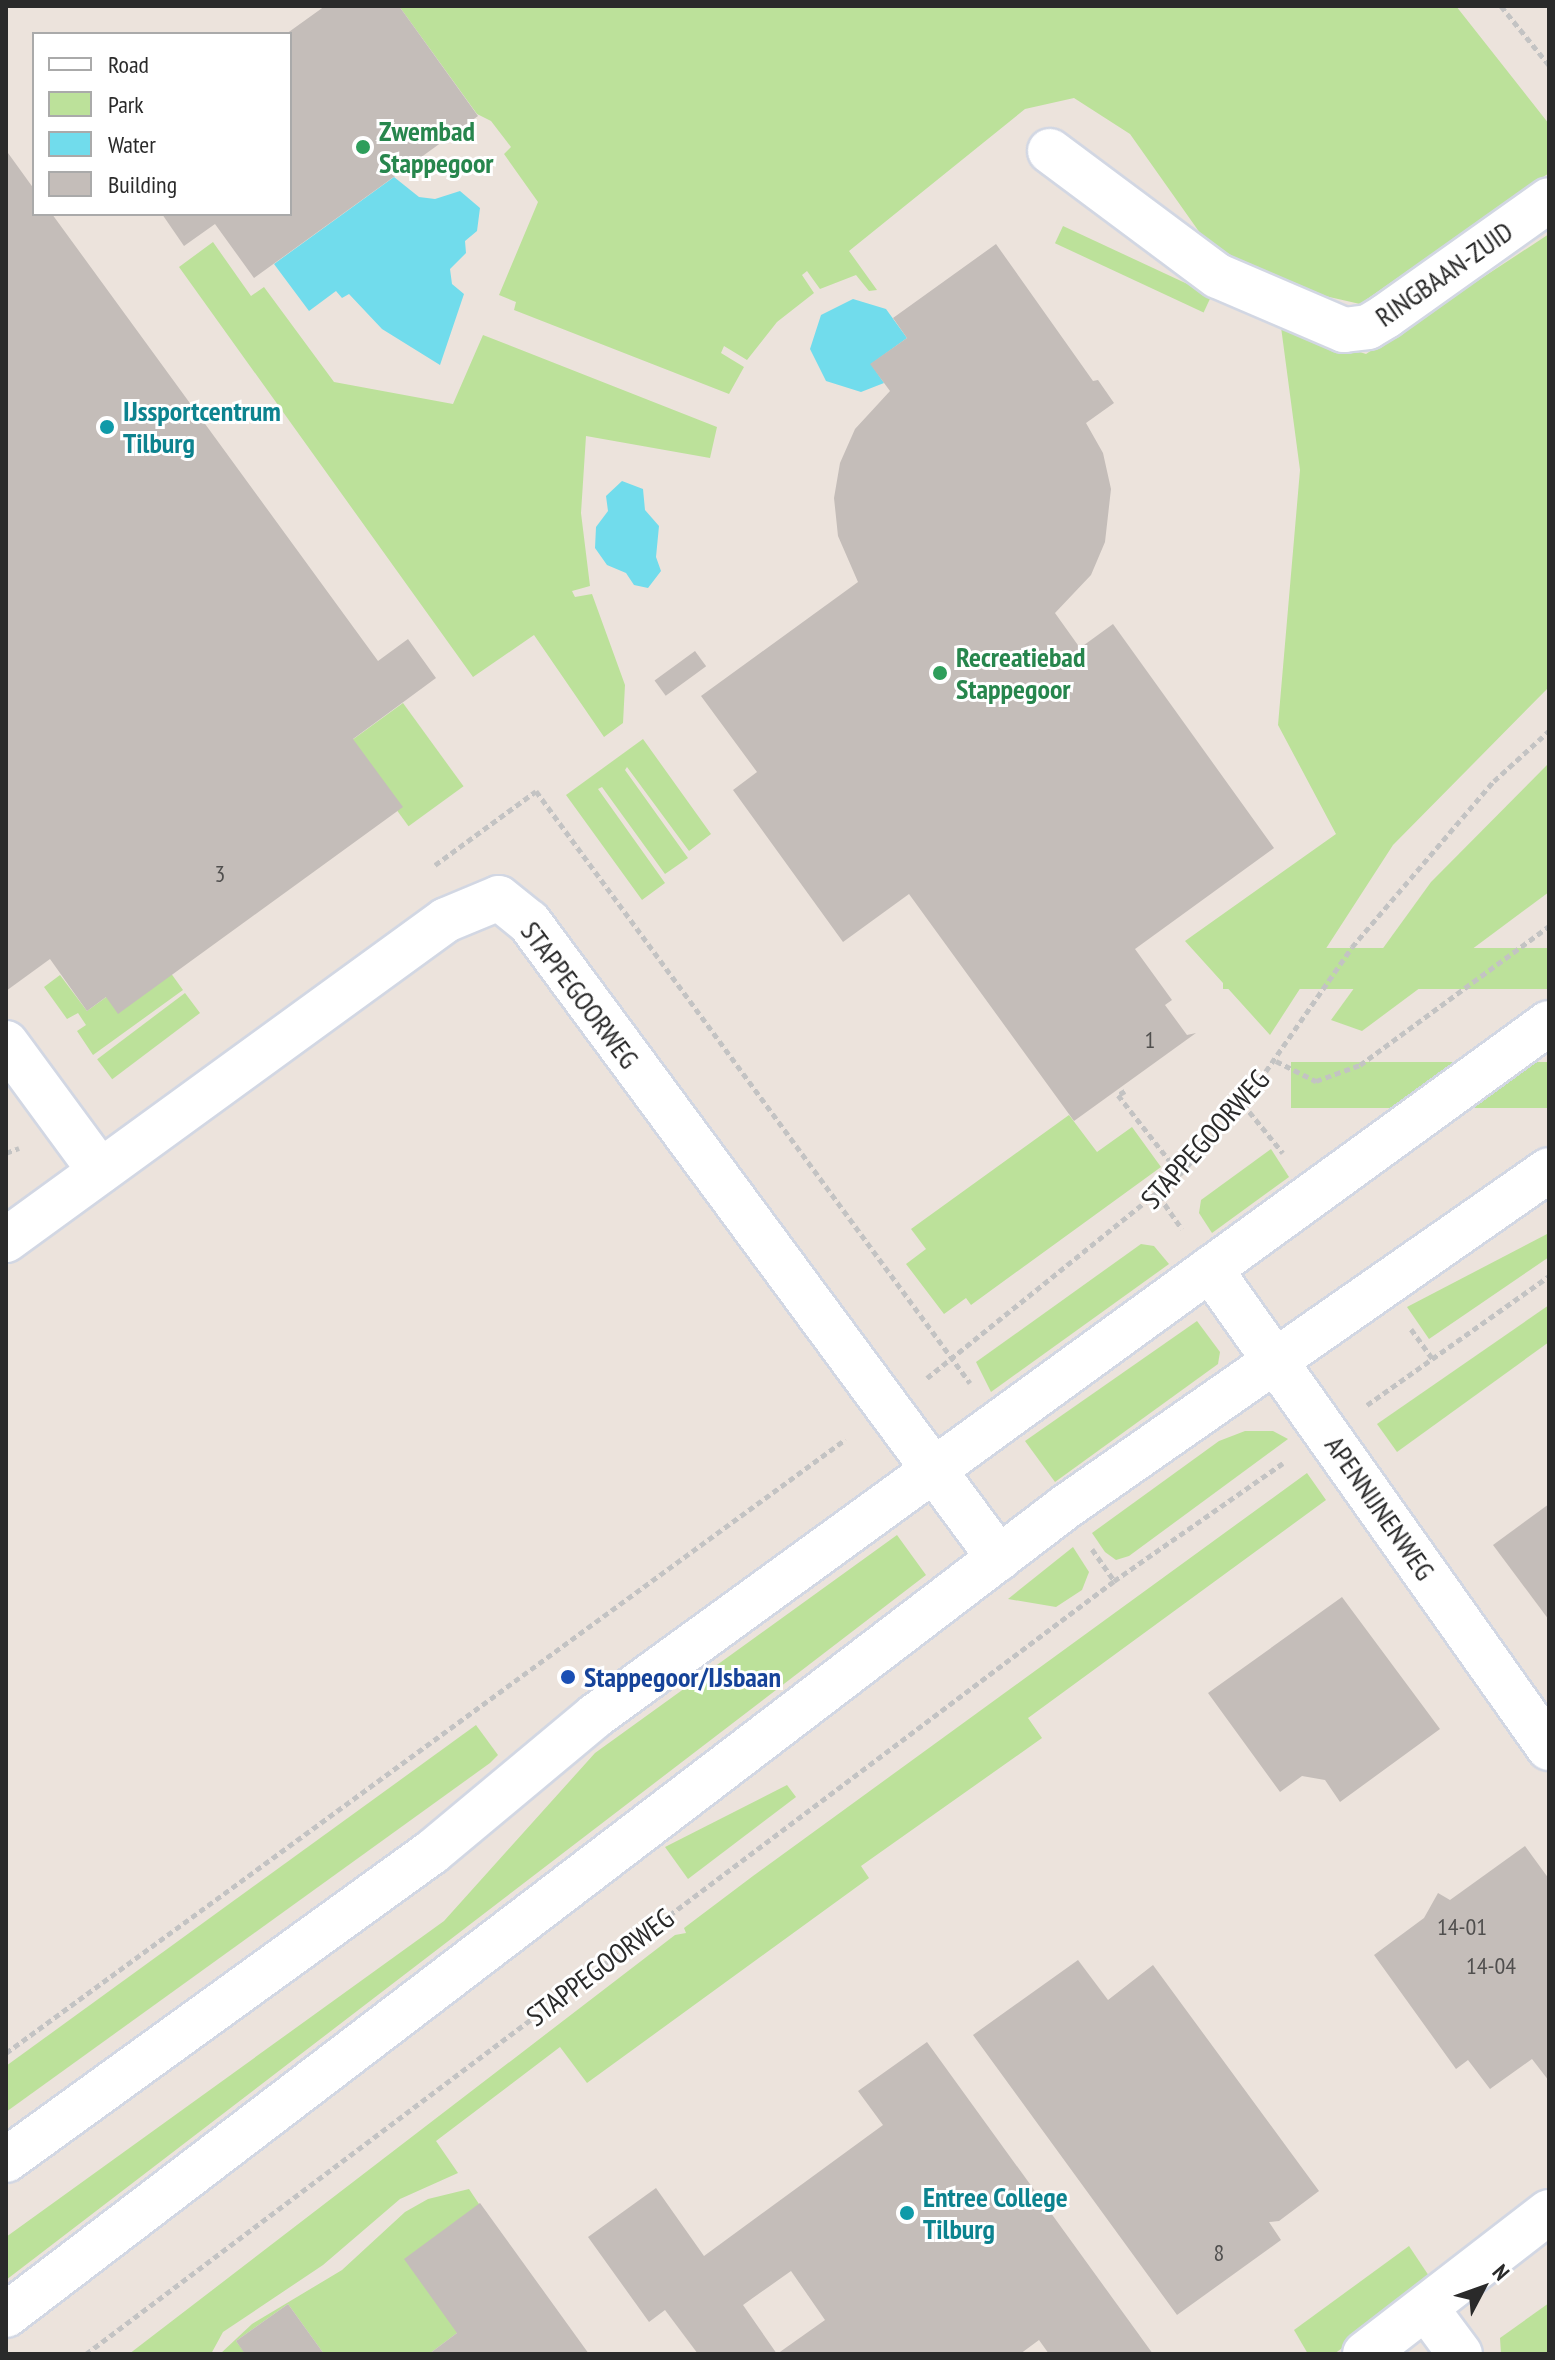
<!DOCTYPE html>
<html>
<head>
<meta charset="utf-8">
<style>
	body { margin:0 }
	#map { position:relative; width:1555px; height:2360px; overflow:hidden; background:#ece3dc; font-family:"PT Sans Narrow",sans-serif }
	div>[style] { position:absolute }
	.green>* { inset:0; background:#bce19a; transform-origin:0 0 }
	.water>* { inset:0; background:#71dcec }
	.building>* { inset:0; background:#c4bdb9; transform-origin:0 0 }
	.path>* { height:5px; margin-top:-2.5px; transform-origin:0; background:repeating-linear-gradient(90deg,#c3c3c3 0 6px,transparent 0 10px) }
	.roads { filter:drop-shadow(2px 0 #d2d7e3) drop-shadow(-2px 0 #d2d7e3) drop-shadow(0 2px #d2d7e3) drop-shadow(0 -2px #d2d7e3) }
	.minor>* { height:44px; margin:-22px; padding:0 22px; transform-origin:22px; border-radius:22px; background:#fff }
	.tertiary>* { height:44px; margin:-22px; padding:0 22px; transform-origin:22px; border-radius:22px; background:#fff }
	.dots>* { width:22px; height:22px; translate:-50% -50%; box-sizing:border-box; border:4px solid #fff; border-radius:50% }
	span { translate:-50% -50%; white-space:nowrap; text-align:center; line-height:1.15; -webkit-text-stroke:6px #fff; paint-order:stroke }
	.number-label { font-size:24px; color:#504f4e }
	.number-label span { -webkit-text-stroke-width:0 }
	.leisure-label { font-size:28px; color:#27864d; font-weight:700 }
	.left { translate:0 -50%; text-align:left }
	.street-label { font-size:28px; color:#2a2a2a }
	.culture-label { font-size:28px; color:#0d838f; font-weight:700 }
	.transit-label { font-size:28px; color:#164399; font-weight:700 }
	.frame { position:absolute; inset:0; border:8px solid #2a2a2a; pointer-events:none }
	.legend { position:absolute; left:32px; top:32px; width:260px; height:184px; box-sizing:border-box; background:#fff; border:2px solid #aaa; margin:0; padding:10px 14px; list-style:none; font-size:24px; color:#2a2a2a }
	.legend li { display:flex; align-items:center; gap:16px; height:40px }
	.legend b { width:40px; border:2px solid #aaa }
	.north { position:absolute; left:1443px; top:2248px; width:80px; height:80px; -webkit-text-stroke:6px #fff; paint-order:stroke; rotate:49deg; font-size:22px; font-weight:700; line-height:32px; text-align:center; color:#2a2a2a }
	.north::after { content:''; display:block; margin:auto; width:28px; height:36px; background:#2a2a2a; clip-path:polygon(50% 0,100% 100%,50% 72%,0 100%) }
</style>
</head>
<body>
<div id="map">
	<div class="green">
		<div style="clip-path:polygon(399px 6px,1456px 6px,1549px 124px,1549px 173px,1360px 304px,1290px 288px,1217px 257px,1130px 134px,1074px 98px,1025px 109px,849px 251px,877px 290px,869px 291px,856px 275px,820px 289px,807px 271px,802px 275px,814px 293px,777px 322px,747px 360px,724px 346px,721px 353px,744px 367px,729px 394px,514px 310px,516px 302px,499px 295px,538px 202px,504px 154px,511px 147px,491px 121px,477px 114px)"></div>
		<div style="left:1063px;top:226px;width:164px;height:19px;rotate:25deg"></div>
		<div style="clip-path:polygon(1549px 234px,1549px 687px,1393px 845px,1270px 1035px,1185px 941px,1336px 834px,1278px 725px,1300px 470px,1281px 327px,1366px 354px)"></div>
		<div style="clip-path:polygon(213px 242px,251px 296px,264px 287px,334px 382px,453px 404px,483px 335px,717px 427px,710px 458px,586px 436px,581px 513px,590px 586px,572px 591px,575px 597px,592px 594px,625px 685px,623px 723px,604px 737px,534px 635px,473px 677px,179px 267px)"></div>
		<div style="left:403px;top:703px;width:103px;height:68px;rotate:54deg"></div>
		<div style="clip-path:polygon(643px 739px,711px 834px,689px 851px,627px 767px,625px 770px,688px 858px,665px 874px,602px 787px,598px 789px,665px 883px,642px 900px,566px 795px)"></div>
		<div style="clip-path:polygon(1549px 763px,1549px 892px,1362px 1031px,1331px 1020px,1431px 882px)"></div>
		<div style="left:1549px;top:948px;width:41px;height:326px;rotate:90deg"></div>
		<div style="clip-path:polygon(160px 958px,183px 990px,93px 1055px,77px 1031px,86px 1025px,78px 1013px,67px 1019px,44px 987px,60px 975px,87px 1011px)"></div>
		<div style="left:185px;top:993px;width:25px;height:110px;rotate:53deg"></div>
		<div style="left:1549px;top:1062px;width:46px;height:258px;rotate:90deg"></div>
		<div style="clip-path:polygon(1069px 1115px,1097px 1152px,1132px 1127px,1161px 1167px,971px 1305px,966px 1298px,944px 1314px,906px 1264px,926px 1249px,911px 1229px)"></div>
		<div style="clip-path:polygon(1271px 1149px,1289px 1177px,1212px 1233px,1199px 1213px,1201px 1200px)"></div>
		<div style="clip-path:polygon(1549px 1233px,1549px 1257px,1429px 1339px,1407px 1307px)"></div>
		<div style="clip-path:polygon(1141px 1244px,1154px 1246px,1169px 1264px,991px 1392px,976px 1362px)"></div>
		<div style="clip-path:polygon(1549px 1305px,1549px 1342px,1397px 1452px,1377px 1424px)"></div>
		<div style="clip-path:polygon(1197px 1321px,1220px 1352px,1218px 1364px,1055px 1482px,1025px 1441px)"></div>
		<div style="clip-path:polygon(1245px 1431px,1273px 1431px,1288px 1439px,1129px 1556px,1116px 1560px,1105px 1552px,1092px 1533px,1219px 1441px)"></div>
		<div style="clip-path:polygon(1307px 1473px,1326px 1500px,1028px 1718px,1042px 1738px,861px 1866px,869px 1878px,587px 2083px,560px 2047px,436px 2141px,458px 2173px,400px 2199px,323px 2265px,223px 2332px,211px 2354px,129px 2354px,675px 1935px,686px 1933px,684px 1928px,753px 1876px)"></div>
		<div style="clip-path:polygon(897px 1535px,926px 1575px,6px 2280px,6px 2237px,444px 1921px,595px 1753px)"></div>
		<div style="clip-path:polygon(1073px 1547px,1089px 1572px,1082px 1590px,1056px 1607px,1008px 1599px)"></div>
		<div style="clip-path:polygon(476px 1725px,498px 1755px,490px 1763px,6px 2112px,6px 2066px)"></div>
		<div style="clip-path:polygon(787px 1785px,796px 1797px,688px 1879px,665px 1847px)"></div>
		<div style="clip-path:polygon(469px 2189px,479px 2204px,457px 2333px,429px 2354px,324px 2354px,288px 2304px,236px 2341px,245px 2353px,220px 2354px,252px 2324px,342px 2270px,405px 2212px,428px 2199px)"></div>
		<div style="clip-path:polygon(1409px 2246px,1433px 2282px,1334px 2354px,1308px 2354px,1294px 2330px)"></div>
		<div style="clip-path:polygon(1549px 2303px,1549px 2354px,1501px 2354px,1500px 2338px)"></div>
	</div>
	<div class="water">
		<div style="clip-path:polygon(394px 177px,419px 197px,435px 199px,460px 191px,480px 208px,477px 231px,465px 241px,466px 253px,450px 269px,452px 284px,464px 294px,440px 365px,382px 329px,349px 294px,342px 298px,336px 291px,309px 311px,274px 264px)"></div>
		<div style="clip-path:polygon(853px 299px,886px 309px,907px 338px,871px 364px,884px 383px,861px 392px,826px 381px,810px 349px,821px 315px)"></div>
		<div style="clip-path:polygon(622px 481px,643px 489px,645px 510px,659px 526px,656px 557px,661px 571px,648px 588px,634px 585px,626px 573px,607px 565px,595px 548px,596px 527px,608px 511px,606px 496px)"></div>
	</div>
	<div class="building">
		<div style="clip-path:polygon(325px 6px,399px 6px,478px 116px,254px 278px,215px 224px,184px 246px,162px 214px,290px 214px,286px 34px)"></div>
		<div style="clip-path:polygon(8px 153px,34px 189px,34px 214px,52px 214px,378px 661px,408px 639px,436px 678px,353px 739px,403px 807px,118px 1014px,106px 997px,87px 1011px,50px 959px,6px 991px)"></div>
		<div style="clip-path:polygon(996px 244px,1093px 381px,1098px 380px,1114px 403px,1086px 423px,1103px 453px,1111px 489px,1105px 542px,1091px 575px,1055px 613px,1080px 648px,1113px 624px,1274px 848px,1135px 949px,1172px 1000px,1165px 1005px,1187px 1035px,1196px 1033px,1074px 1121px,909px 894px,843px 942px,733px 790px,757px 772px,701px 696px,858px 582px,838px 536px,834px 498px,840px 463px,855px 429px,890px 391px,870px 364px,907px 338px,893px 318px)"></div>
		<div style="left:695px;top:651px;width:19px;height:50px;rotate:54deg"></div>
		<div style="clip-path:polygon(1549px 1504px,1549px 1620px,1493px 1545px)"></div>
		<div style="clip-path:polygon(1342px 1597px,1440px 1729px,1340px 1802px,1325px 1780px,1302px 1776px,1280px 1792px,1208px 1693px)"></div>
		<div style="clip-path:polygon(1525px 1846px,1549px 1879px,1549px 2081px,1532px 2059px,1490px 2089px,1468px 2060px,1456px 2069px,1374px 1955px,1424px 1918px,1438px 1893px,1450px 1900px)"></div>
		<div style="clip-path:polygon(1078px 1960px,1108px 2000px,1153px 1965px,1319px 2191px,1279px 2221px,1269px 2222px,1281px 2240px,1177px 2315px,973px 2035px)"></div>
		<div style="clip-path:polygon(evenodd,927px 2042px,1153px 2354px,1049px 2354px,1039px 2340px,1020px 2354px,698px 2354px,665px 2310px,649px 2322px,588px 2237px,656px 2188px,704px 2256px,883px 2125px,858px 2091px,927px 2042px,791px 2271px,825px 2320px,777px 2354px,743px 2305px,791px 2271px)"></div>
		<div style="clip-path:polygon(480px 2203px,589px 2354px,429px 2354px,457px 2333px,404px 2259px)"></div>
		<div style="clip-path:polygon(288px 2304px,324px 2354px,245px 2354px,236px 2341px)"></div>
	</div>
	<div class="path">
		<div style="left:1501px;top:6px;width:76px;rotate:50.9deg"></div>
		<div style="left:435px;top:865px;width:125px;rotate:-36.2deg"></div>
		<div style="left:536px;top:791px;width:734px;rotate:53.75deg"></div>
		<div style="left:1276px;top:1061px;width:45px;rotate:26.6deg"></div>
		<div style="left:1316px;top:1081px;width:47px;rotate:-20deg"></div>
		<div style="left:1360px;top:1065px;width:235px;rotate:-36.3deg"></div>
		<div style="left:1125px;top:1091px;width:8px;rotate:150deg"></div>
		<div style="left:1118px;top:1095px;width:100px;rotate:51.9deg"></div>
		<div style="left:1243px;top:1104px;width:63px;rotate:50.8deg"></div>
		<div style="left:6px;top:1153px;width:14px;rotate:-21deg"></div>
		<div style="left:1159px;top:1196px;width:40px;rotate:55.1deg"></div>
		<div style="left:1411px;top:1329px;width:37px;rotate:54deg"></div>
		<div style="left:927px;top:1378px;width:325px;rotate:-38.9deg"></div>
		<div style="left:1180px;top:1174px;width:94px;rotate:-48deg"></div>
		<div style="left:1243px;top:1104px;width:191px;rotate:-55.2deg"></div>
		<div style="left:1352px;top:947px;width:218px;rotate:-49.5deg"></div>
		<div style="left:1494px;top:781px;width:74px;rotate:-42.3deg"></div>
		<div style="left:1367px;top:1405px;width:223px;rotate:-35.3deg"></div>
		<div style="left:1092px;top:1549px;width:39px;rotate:55deg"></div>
		<div style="left:6px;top:2053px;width:1040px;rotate:-36.17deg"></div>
		<div style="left:86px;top:2354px;width:1286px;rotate:-36.94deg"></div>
		<div style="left:1114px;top:1581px;width:206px;rotate:-34.9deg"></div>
	</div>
	<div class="roads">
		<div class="minor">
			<div style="left:1050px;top:151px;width:209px;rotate:36.7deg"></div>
			<div style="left:1218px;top:276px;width:137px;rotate:23.2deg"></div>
			<div style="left:1344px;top:330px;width:24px;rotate:-7deg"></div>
			<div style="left:1368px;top:327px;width:21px;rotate:-31deg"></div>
			<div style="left:1386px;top:316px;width:200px;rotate:-35.4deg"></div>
			<div style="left:6px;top:1043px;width:159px;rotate:53.7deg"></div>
			<div style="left:6px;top:1240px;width:544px;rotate:-36.03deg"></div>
			<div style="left:446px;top:920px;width:57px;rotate:-22.5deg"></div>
			<div style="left:499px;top:898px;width:38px;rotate:39deg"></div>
			<div style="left:529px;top:922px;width:791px;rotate:53.54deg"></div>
			<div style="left:1210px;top:1269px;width:587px;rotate:54.71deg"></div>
			<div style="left:1426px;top:2308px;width:57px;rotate:53.5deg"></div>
			<div style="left:1365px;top:2354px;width:232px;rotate:-37.7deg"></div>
		</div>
		<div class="tertiary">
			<div style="left:6px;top:2160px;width:526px;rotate:-35.87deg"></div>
			<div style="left:432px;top:1852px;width:212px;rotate:-39.8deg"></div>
			<div style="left:595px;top:1716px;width:1179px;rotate:-36deg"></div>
			<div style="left:6px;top:2315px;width:1331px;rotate:-37.33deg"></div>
			<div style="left:1064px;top:1508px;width:591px;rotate:-34.87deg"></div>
		</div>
	</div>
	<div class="dots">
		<div style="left:363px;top:147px;background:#2e9e5b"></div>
		<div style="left:107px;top:427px;background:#0f9aa8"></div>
		<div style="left:940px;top:673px;background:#2e9e5b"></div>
		<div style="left:568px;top:1677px;background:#1a4fb4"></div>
		<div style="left:907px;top:2213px;background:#0f9aa8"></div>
	</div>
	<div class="number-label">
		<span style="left:220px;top:874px">3</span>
		<span style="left:1150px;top:1040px">1</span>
		<span style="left:1462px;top:1927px">14-01</span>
		<span style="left:1491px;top:1966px">14-04</span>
		<span style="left:1219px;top:2253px">8</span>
	</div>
	<div class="leisure-label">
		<span class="left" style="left:379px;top:147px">Zwembad<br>Stappegoor</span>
		<span class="left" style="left:956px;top:673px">Recreatiebad<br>Stappegoor</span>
	</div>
	<div class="street-label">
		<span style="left:1444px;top:274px;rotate:-35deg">RINGBAAN-ZUID</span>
		<span style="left:580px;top:995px;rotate:53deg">STAPPEGOORWEG</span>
		<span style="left:1205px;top:1139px;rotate:-48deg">STAPPEGOORWEG</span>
		<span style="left:1380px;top:1508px;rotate:55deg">APENNIJNENWEG</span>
		<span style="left:600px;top:1967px;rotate:-37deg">STAPPEGOORWEG</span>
	</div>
	<div class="culture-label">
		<span class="left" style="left:123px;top:427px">IJssportcentrum<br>Tilburg</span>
		<span class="left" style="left:923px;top:2213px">Entree College<br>Tilburg</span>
	</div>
	<div class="transit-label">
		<span class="left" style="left:584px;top:1677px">Stappegoor/IJsbaan</span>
	</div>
	<div class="frame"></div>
	<ul class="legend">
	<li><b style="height:10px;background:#fff"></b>Road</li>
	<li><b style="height:22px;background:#bce19a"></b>Park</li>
	<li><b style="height:22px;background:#71dcec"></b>Water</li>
	<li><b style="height:22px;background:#c4bdb9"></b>Building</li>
	</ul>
	<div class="north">N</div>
</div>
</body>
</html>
